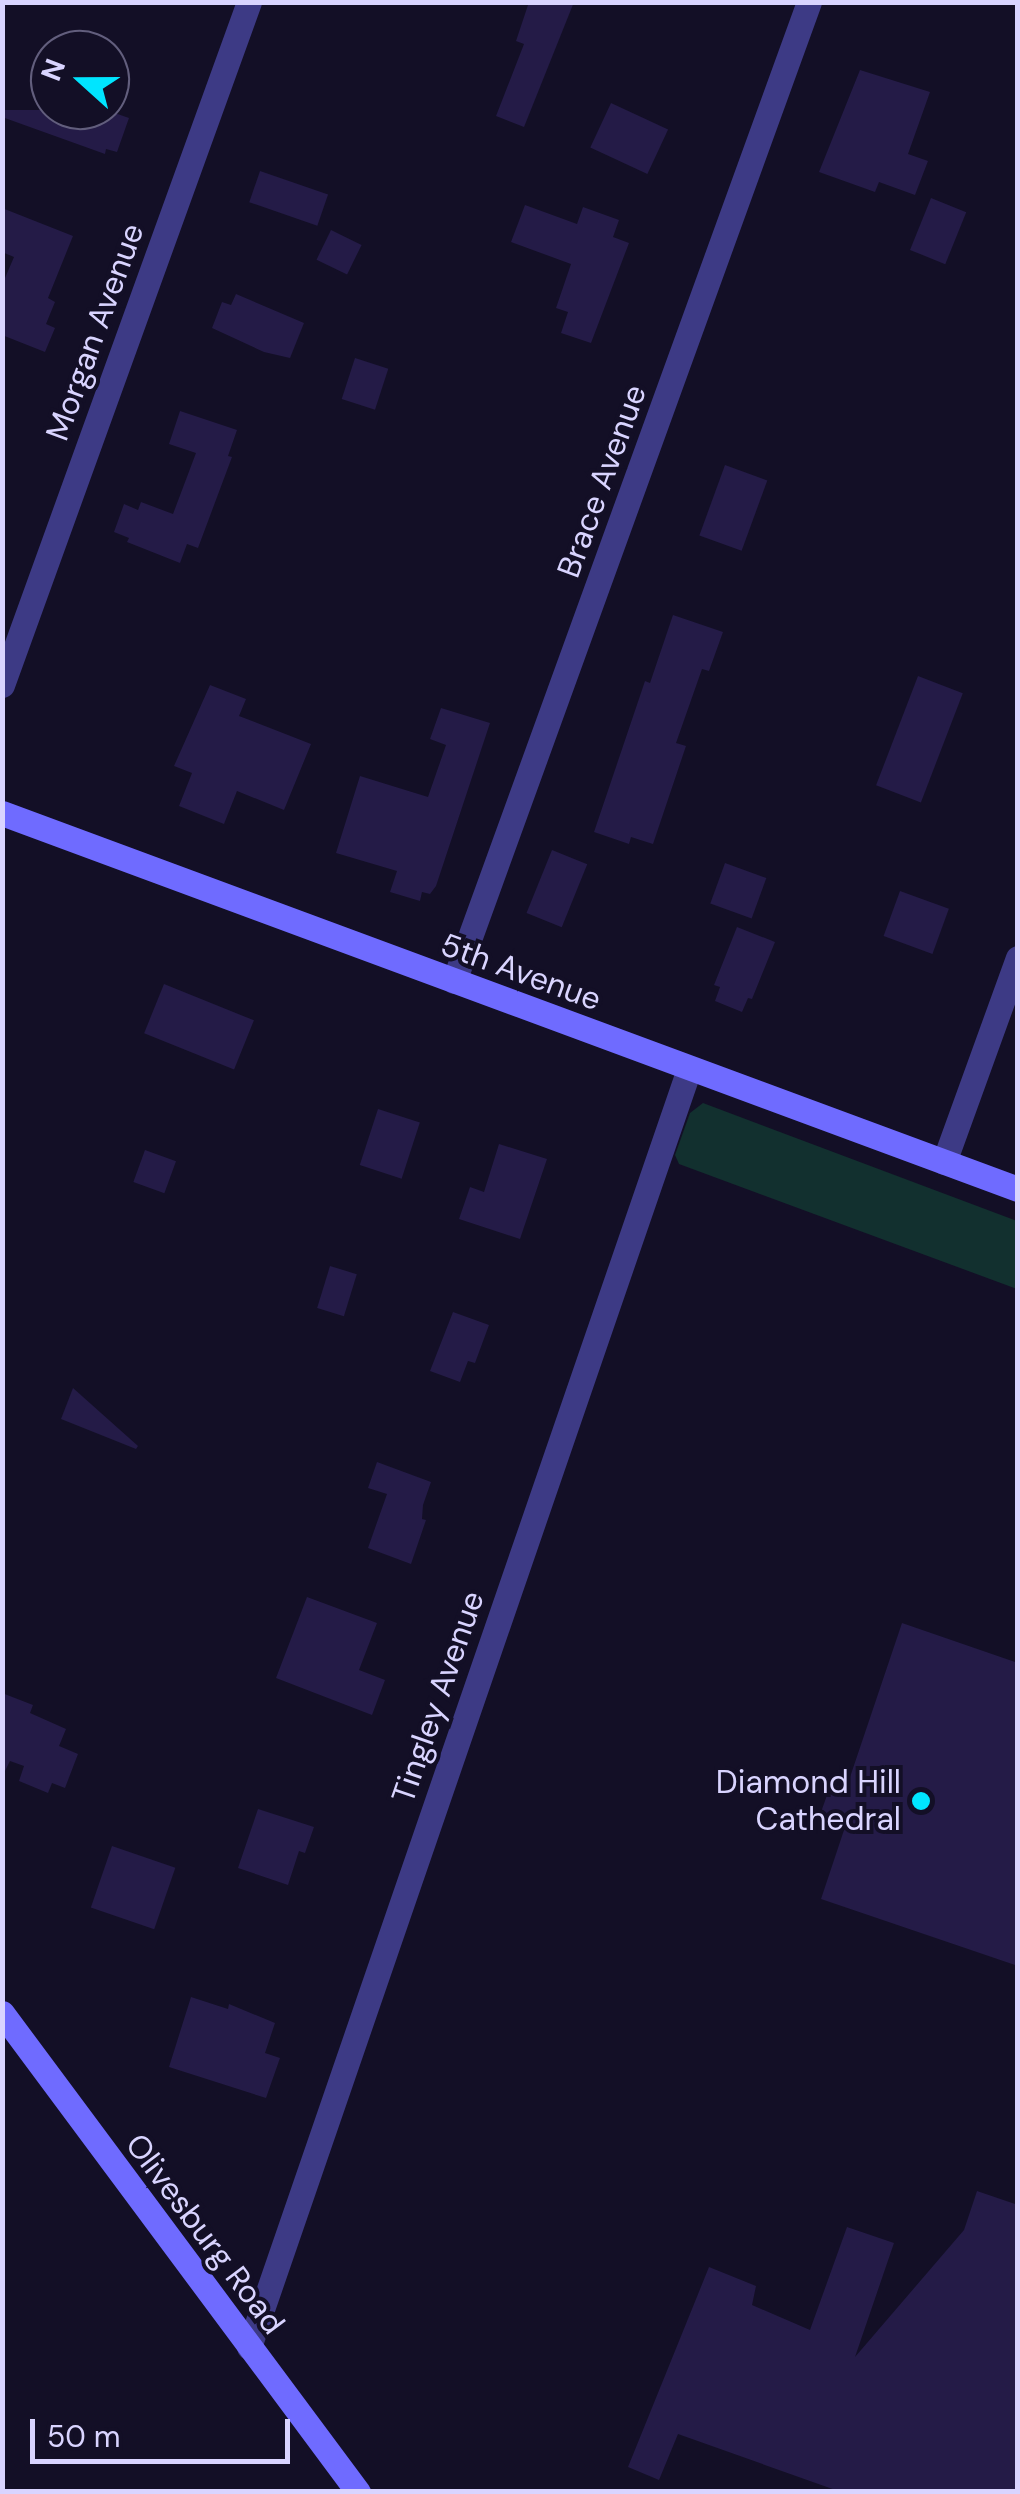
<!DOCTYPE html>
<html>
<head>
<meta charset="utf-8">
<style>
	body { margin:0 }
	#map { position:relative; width:1020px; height:2494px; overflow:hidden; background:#130f26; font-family:"DM Sans",sans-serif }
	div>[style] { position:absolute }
	.green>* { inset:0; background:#12302f }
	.building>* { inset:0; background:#241b47; transform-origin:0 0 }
	.street>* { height:25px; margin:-12.5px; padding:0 12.5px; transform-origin:12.5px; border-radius:12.5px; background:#3d3a85 }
	.secondary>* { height:25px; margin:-12.5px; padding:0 12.5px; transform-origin:12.5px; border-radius:12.5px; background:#6f6bff }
	.dots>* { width:28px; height:28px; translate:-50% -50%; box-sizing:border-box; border:5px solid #130f26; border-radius:50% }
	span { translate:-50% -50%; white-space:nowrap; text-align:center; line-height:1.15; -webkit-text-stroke:8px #130f26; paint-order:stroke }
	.street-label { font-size:32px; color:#d9d4ff }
	.poi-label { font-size:32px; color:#d9d4ff }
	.right { translate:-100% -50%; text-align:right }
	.frame { position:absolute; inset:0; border:5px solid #d9d4ff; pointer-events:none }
	.north { position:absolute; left:30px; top:30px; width:100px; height:100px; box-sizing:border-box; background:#130f26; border:2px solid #625e7d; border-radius:50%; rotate:291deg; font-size:28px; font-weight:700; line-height:40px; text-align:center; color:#d9d4ff }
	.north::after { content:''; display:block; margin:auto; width:35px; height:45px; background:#00e5ff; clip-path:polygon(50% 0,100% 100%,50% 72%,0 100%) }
	.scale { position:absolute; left:30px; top:2419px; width:260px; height:45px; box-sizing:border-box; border:5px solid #d9d4ff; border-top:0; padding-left:12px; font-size:30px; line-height:35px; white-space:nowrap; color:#d9d4ff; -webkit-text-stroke:8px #130f26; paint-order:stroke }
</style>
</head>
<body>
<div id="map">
	<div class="green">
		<div style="clip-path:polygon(703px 1103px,1017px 1221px,1017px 1289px,679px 1164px,675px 1155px,690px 1113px)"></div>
	</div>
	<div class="building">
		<div style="clip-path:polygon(529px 2px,574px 2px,524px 127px,496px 116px,524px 44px,516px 41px)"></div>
		<div style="clip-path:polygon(860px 70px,930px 92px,908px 154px,928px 161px,915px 195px,879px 182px,875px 192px,819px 172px)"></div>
		<div style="left:611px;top:103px;width:63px;height:49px;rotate:25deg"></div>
		<div style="clip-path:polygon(2px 110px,106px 110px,129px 118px,117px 152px,106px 149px,105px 154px,2px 117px)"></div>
		<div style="left:260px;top:171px;width:72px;height:33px;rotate:19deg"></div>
		<div style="left:931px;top:198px;width:38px;height:56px;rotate:22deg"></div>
		<div style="clip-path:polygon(525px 205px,577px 224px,583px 207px,619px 220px,613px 237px,629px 243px,591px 343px,561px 333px,568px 312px,556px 308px,571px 264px,511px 242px)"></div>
		<div style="clip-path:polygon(2px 208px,73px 236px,48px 298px,55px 302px,46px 324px,55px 328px,45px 352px,2px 335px,2px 285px,14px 257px,2px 252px)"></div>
		<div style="left:331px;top:230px;width:34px;height:33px;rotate:26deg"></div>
		<div style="clip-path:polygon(236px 294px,304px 323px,290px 358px,264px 352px,212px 328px,222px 302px,231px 305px)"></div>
		<div style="left:355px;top:358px;width:35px;height:43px;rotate:18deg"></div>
		<div style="clip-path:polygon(180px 411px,237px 430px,228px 456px,232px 457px,198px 548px,187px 544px,180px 563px,127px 542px,129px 538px,114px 532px,124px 504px,138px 510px,141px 502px,173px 514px,196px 453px,169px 444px)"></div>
		<div style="left:725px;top:465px;width:45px;height:75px;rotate:20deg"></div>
		<div style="clip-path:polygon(673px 615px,723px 632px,709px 671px,702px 669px,676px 743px,686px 746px,653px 844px,631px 837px,629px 844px,594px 832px,645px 681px,650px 683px)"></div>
		<div style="left:918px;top:676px;width:48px;height:117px;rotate:21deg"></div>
		<div style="clip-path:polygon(210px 685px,246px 699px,239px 716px,311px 744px,284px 810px,237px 791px,224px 824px,179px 806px,192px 773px,174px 766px)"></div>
		<div style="clip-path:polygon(441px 708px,490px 723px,436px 886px,430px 894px,422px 892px,420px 901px,390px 892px,397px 871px,336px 853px,360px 776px,428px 797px,446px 745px,430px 739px)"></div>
		<div style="left:552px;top:850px;width:38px;height:68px;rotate:22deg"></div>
		<div style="left:725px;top:863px;width:44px;height:43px;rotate:20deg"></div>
		<div style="left:900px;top:891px;width:52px;height:48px;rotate:20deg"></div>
		<div style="clip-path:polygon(737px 927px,775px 942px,752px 999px,748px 998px,742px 1012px,715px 1001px,720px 987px,714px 985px)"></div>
		<div style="left:164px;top:984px;width:97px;height:53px;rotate:22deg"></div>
		<div style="left:378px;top:1109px;width:44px;height:59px;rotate:18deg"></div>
		<div style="clip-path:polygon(499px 1144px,547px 1159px,520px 1239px,459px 1219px,470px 1187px,484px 1192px)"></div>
		<div style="left:145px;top:1150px;width:33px;height:34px;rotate:20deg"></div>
		<div style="left:330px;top:1266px;width:28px;height:44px;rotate:17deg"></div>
		<div style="clip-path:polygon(453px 1312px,489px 1325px,475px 1363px,468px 1361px,460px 1382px,430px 1371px)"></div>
		<div style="clip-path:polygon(73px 1388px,138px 1446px,136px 1449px,61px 1419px)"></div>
		<div style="clip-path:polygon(377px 1462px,431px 1482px,423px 1505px,422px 1519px,426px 1520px,411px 1564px,368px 1548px,387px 1494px,368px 1488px)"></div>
		<div style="clip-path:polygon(307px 1597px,377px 1623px,359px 1670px,385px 1680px,372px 1715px,276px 1678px)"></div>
		<div style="clip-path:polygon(902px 1623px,1018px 1663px,1018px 1966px,821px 1899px,847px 1821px,821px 1812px,831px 1784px,846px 1789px)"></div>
		<div style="clip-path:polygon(2px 1693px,33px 1705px,30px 1713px,66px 1729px,59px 1746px,78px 1754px,65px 1788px,52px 1783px,48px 1793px,19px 1781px,24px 1766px,10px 1761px,2px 1777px)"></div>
		<div style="clip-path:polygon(258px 1809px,314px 1827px,305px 1853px,299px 1851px,288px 1885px,238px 1868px)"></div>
		<div style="left:112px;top:1846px;width:67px;height:65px;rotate:19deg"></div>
		<div style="clip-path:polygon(191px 1997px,228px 2009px,229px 2004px,275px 2023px,265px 2053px,280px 2058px,266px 2098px,169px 2067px)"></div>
		<div style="clip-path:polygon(977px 2191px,1018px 2205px,1018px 2492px,841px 2492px,678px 2434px,659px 2480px,628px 2467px,709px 2267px,756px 2286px,752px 2305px,810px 2330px,847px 2227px,894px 2243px,855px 2357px,964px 2230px)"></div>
	</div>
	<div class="street">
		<div style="left:2px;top:685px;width:726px;rotate:-70.12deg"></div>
		<div style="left:454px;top:981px;width:1041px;rotate:-70.07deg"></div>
		<div style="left:944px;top:1162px;width:217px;rotate:-70.1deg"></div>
		<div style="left:249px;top:2347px;width:1352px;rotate:-71deg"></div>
	</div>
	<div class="secondary">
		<div style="left:2px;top:813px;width:1083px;rotate:20.31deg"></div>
		<div style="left:2px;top:2013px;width:597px;rotate:53.38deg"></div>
	</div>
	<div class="dots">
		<div style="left:921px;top:1801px;background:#00e5ff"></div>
	</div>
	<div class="street-label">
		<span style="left:95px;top:332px;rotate:-70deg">Morgan Avenue</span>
		<span style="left:602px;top:481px;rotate:-70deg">Brace Avenue</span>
		<span style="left:521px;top:972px;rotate:20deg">5th Avenue</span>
		<span style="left:438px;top:1697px;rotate:-71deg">Tingley Avenue</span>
		<span style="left:205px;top:2234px;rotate:53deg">Olivesburg Road</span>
	</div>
	<div class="poi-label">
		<span class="right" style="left:901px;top:1801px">Diamond Hill<br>Cathedral</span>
	</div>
	<div class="frame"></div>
	<div class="north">N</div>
	<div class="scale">50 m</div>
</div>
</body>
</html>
